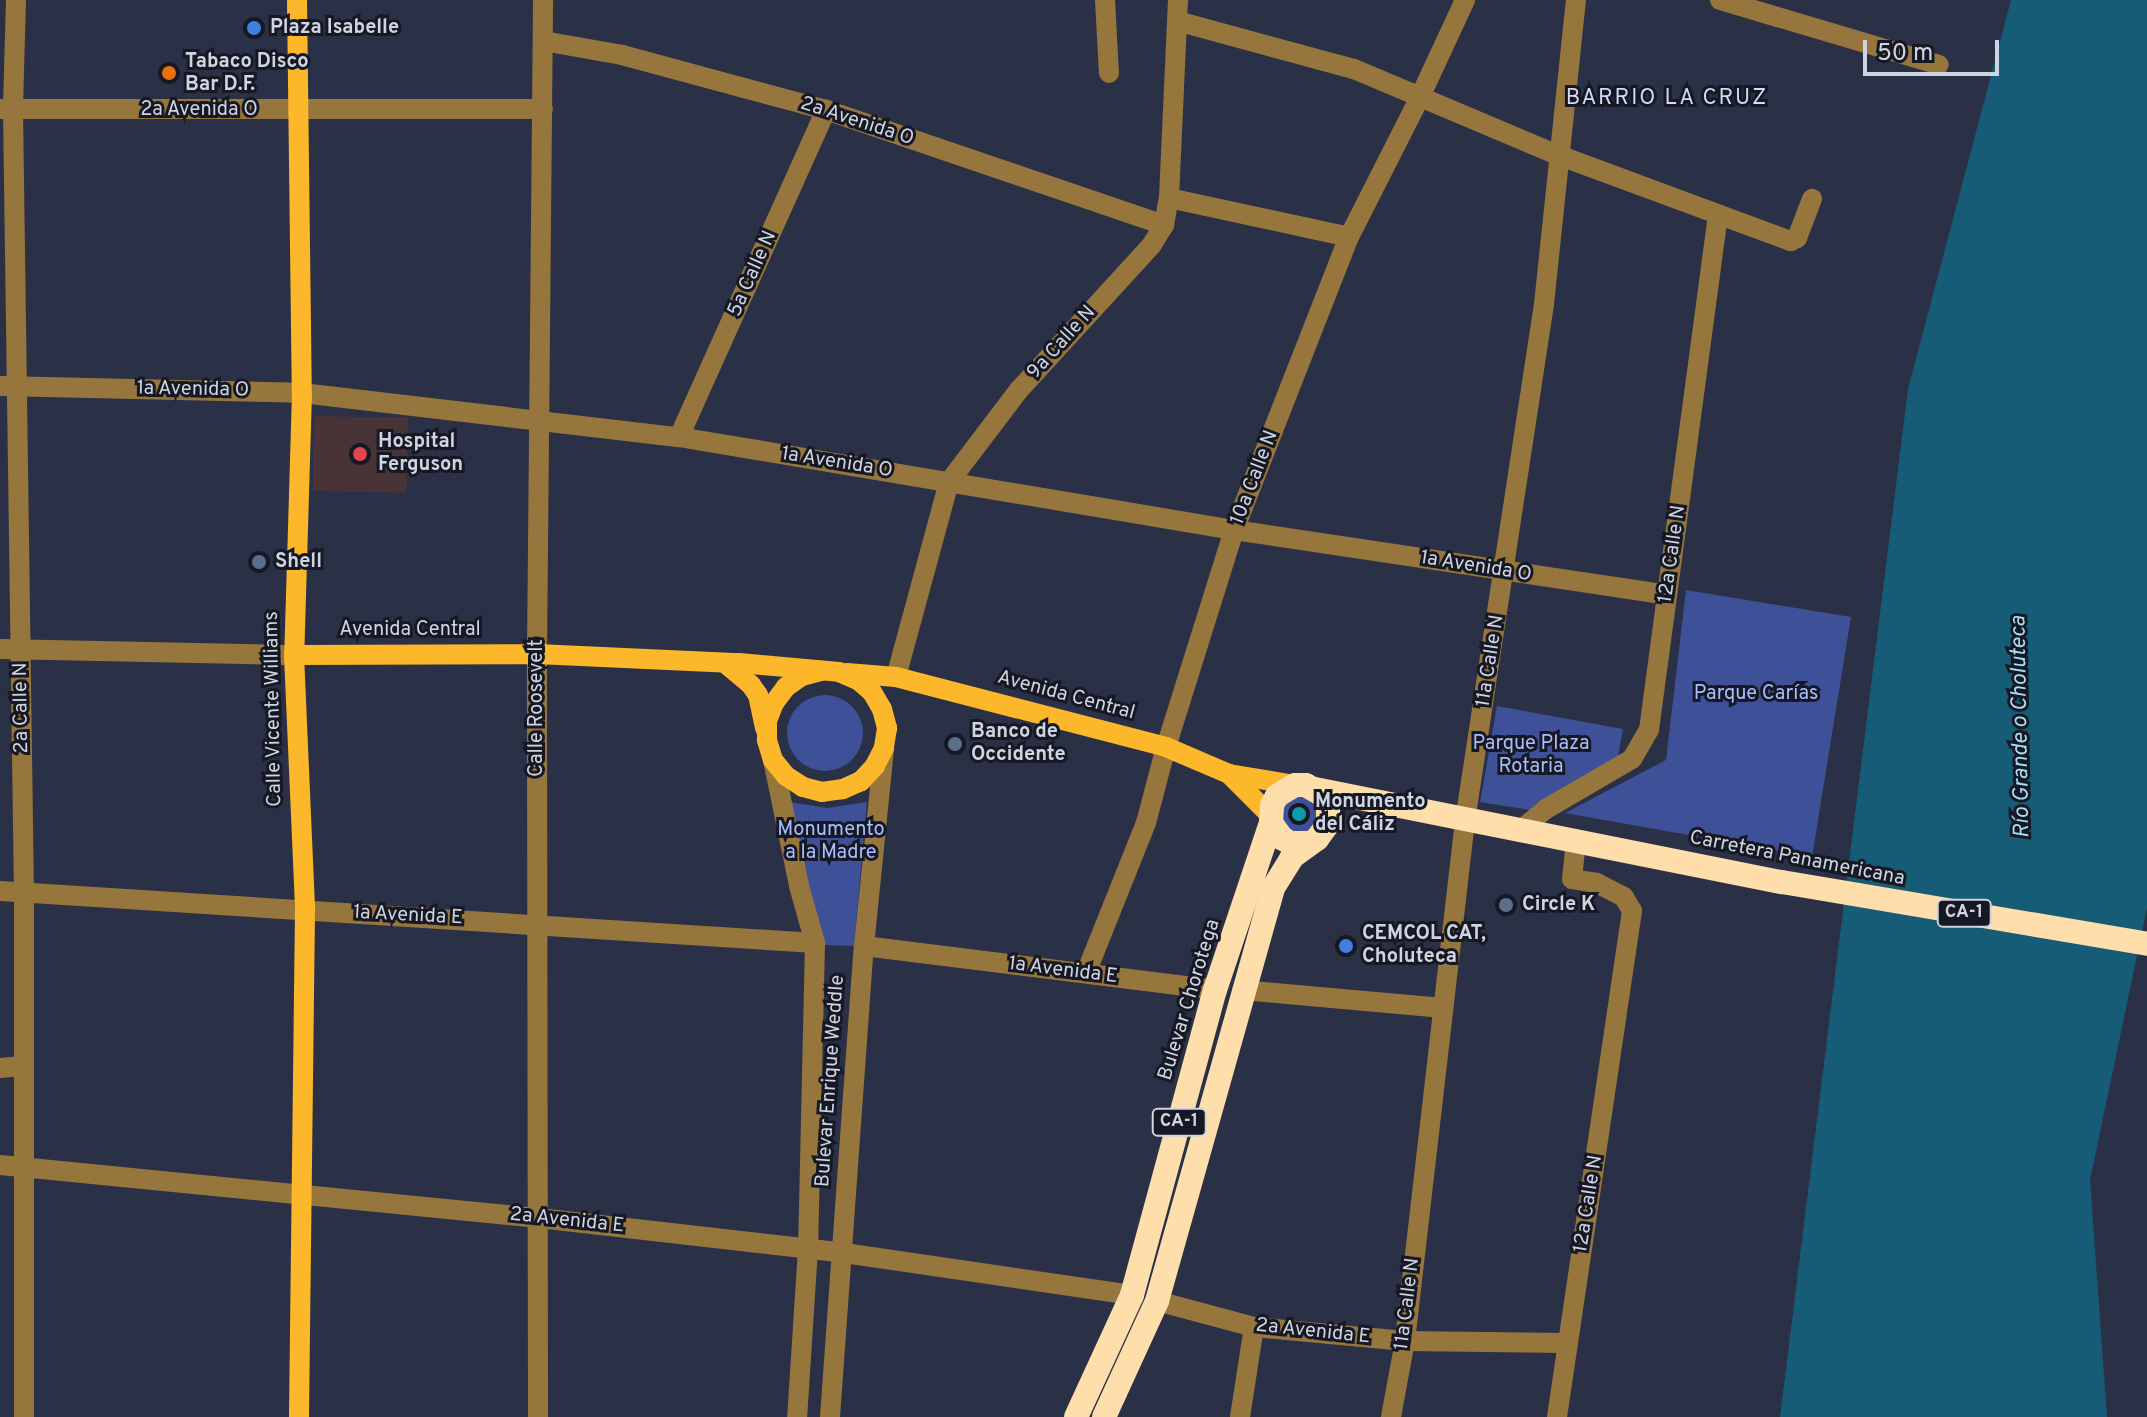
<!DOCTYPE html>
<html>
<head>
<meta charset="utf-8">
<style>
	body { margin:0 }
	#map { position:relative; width:2147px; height:1417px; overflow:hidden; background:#2a3147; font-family:Overpass,sans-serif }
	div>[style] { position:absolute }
	.medical>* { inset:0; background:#483336; transform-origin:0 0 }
	.green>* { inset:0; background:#3d5098 }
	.round { border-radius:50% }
	.water>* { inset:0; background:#175c76 }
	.minor>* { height:20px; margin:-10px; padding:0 10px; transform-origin:10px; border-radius:10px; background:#97763d }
	.major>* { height:20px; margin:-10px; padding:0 10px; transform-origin:10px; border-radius:10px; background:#fdb72a }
	.highway>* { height:24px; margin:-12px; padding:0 12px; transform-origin:12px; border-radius:12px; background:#fedeaa }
	.dots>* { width:22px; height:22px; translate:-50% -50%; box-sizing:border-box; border:4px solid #161923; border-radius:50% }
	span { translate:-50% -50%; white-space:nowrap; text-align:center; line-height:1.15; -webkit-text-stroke:6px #161923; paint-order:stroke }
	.shield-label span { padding:2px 6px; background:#161923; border:2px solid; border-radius:6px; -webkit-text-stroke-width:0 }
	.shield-label { font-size:18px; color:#cfd4e2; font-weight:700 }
	.poi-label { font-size:20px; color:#cfd4e2; font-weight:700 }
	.left { translate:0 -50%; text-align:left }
	.street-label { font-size:20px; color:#cfd4e2 }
	.park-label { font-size:20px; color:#a8bdff }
	.neighbourhood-label { font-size:22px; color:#d1dbf8; letter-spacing:2px }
	.water-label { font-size:22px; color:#a9ddf6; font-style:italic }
	.scale { position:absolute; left:1863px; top:40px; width:136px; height:36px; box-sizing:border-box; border:4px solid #cfd4e2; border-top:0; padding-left:10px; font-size:24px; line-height:28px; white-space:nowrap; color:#cfd4e2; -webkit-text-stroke:6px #161923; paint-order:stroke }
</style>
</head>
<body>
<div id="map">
	<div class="medical">
		<div style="left:314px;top:416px;width:94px;height:75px;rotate:1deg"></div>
	</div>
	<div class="green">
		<div style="clip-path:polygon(1686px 590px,1851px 617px,1812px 857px,1565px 813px,1666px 760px)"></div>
		<div class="round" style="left:787px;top:695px;width:76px;height:76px"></div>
		<div style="clip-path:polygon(1497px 706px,1623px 729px,1618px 757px,1537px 811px,1480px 802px)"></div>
		<div style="clip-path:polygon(1293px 792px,1319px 803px,1314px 832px,1286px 833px,1278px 807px)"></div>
		<div style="clip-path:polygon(789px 802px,827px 808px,867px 802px,854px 946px,823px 945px)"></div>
	</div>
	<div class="water">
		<div style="clip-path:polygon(2011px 0,2147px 0,2147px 908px,2090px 1180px,2107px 1417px,1780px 1417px,1908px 389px)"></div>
	</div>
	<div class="minor">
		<div style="left:16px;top:0;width:109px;rotate:91.6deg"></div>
		<div style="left:13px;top:109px;width:783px;rotate:89.2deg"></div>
		<div style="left:24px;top:892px;width:525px;rotate:90deg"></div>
		<div style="left:1105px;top:0;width:73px;rotate:86.9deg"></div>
		<div style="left:1720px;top:0;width:228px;rotate:16.5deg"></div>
		<div style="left:1177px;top:21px;width:183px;rotate:15.2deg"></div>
		<div style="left:1354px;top:69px;width:221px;rotate:22.9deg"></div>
		<div style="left:1558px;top:155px;width:248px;rotate:20.3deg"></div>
		<div style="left:1791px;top:241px;width:7px;rotate:-27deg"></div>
		<div style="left:1797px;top:238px;width:42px;rotate:-69deg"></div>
		<div style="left:543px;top:41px;width:80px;rotate:10deg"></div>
		<div style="left:622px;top:55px;width:211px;rotate:15.1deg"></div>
		<div style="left:826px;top:110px;width:357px;rotate:18.8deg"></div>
		<div style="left:0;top:109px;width:543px"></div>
		<div style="left:1169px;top:198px;width:184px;rotate:12.2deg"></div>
		<div style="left:0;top:386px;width:302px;rotate:1.3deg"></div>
		<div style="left:302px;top:393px;width:380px;rotate:6.7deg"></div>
		<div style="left:679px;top:437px;width:563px;rotate:9.51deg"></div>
		<div style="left:1234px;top:530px;width:438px;rotate:8.5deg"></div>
		<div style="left:679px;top:437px;width:359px;rotate:-65.8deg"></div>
		<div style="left:0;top:649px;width:294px;rotate:1.2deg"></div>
		<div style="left:896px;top:677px;width:202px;rotate:-74.8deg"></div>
		<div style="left:949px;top:482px;width:114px;rotate:-52.8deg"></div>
		<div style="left:1018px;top:391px;width:197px;rotate:-47.5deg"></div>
		<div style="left:1151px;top:246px;width:25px;rotate:-58deg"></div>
		<div style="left:1164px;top:225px;width:27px;rotate:-80deg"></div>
		<div style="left:1169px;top:198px;width:198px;rotate:-87.4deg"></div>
		<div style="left:773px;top:760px;width:129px;rotate:78.3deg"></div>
		<div style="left:799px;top:886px;width:59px;rotate:74.3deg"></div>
		<div style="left:815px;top:943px;width:306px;rotate:91.3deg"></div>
		<div style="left:808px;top:1249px;width:168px;rotate:93.7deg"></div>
		<div style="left:1522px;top:829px;width:31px;rotate:-40deg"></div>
		<div style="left:1546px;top:809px;width:99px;rotate:-30.2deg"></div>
		<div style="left:1632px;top:759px;width:34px;rotate:-60deg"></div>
		<div style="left:1649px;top:730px;width:520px;rotate:-82.37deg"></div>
		<div style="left:0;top:891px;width:817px;rotate:3.65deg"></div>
		<div style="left:864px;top:946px;width:354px;rotate:7.1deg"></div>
		<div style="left:1086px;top:973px;width:162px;rotate:-68.2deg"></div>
		<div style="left:1146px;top:823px;width:79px;rotate:-75.3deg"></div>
		<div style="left:1166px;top:747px;width:227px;rotate:-72.6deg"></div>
		<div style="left:1234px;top:530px;width:315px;rotate:-68.6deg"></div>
		<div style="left:1349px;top:237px;width:157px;rotate:-63.1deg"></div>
		<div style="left:1420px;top:97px;width:107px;rotate:-65.1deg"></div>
		<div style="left:1242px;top:990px;width:202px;rotate:5.1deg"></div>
		<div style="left:0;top:1068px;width:23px;rotate:-5deg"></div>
		<div style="left:0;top:1165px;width:542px;rotate:5.62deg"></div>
		<div style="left:539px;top:1218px;width:307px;rotate:6.5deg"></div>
		<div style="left:844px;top:1253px;width:291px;rotate:8.3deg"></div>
		<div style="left:1157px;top:1301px;width:100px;rotate:15deg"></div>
		<div style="left:1254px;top:1327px;width:152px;rotate:5.3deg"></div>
		<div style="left:1405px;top:1341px;width:163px;rotate:0.7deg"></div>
		<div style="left:538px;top:1417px;width:763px;rotate:-90.08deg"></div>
		<div style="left:537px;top:654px;width:654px;rotate:-89.47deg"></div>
		<div style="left:830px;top:1417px;width:472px;rotate:-85.9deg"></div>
		<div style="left:864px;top:946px;width:199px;rotate:-84.2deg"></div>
		<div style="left:1240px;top:1417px;width:91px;rotate:-81.2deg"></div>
		<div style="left:1391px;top:1417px;width:77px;rotate:-79.6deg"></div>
		<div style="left:1405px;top:1341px;width:523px;rotate:-83.42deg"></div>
		<div style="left:1465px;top:821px;width:523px;rotate:-81.31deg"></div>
		<div style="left:1544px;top:304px;width:306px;rotate:-84deg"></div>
		<div style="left:1557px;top:1417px;width:512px;rotate:-81.57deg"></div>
		<div style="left:1632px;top:911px;width:16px;rotate:-120deg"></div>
		<div style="left:1624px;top:897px;width:30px;rotate:-153deg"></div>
		<div style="left:1597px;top:883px;width:25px;rotate:-171deg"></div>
		<div style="left:1572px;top:879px;width:39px;rotate:-84deg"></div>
	</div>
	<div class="major">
		<div style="left:297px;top:0;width:393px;rotate:89.3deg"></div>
		<div style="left:302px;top:393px;width:262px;rotate:91.7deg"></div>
		<div style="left:294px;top:655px;width:255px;rotate:87.5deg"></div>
		<div style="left:305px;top:910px;width:507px;rotate:90.68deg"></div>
		<div style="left:294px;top:655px;width:243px;rotate:-0.2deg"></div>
		<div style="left:537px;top:654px;width:202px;rotate:2.6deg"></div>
		<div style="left:739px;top:663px;width:100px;rotate:5.1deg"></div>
		<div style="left:839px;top:672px;width:21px;rotate:23deg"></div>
		<div style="left:858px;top:680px;width:18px;rotate:41deg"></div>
		<div style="left:872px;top:692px;width:20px;rotate:60deg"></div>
		<div style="left:882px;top:709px;width:20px;rotate:75deg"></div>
		<div style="left:887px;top:728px;width:20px;rotate:99deg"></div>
		<div style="left:884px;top:748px;width:20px;rotate:117deg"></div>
		<div style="left:875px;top:766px;width:21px;rotate:133deg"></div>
		<div style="left:861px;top:781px;width:20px;rotate:156deg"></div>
		<div style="left:843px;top:789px;width:21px;rotate:172deg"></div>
		<div style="left:822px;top:792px;width:20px;rotate:-165deg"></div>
		<div style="left:803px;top:787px;width:20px;rotate:-147deg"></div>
		<div style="left:786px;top:776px;width:21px;rotate:-129deg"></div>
		<div style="left:773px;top:760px;width:21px;rotate:-107deg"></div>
		<div style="left:767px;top:740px;width:19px;rotate:-90deg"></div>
		<div style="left:767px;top:721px;width:19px;rotate:-69deg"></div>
		<div style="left:774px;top:703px;width:20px;rotate:-53deg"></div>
		<div style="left:786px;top:687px;width:19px;rotate:-35deg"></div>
		<div style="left:802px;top:676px;width:20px;rotate:-15deg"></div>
		<div style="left:725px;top:663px;width:34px;rotate:40deg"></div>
		<div style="left:751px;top:685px;width:12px;rotate:55deg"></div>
		<div style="left:758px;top:695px;width:34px;rotate:78deg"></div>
		<div style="left:847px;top:673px;width:49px;rotate:4.7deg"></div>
		<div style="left:896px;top:677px;width:279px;rotate:14.5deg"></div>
		<div style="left:1166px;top:747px;width:69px;rotate:23.2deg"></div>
		<div style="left:1229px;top:774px;width:67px;rotate:9.5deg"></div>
		<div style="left:1229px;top:774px;width:59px;rotate:45deg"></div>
	</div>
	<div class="highway">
		<div style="left:1315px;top:789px;width:476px;rotate:11.3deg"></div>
		<div style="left:1782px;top:882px;width:370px;rotate:9.6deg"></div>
		<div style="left:1076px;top:1417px;width:134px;rotate:-65.3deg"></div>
		<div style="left:1132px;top:1295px;width:316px;rotate:-74.8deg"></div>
		<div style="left:1215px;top:990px;width:176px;rotate:-71.5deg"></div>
		<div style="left:1104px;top:1417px;width:128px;rotate:-65.4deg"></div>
		<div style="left:1157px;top:1301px;width:429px;rotate:-74.3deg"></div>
		<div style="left:1273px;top:888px;width:36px;rotate:-58deg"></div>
		<div style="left:1292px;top:857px;width:31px;rotate:-36deg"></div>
		<div style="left:1317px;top:839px;width:19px;rotate:-54deg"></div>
		<div style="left:1328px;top:824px;width:20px;rotate:-90deg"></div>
		<div style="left:1328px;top:804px;width:10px;rotate:-119deg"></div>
		<div style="left:1323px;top:795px;width:20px;rotate:-150deg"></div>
		<div style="left:1306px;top:785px;width:11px;rotate:180deg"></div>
		<div style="left:1295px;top:785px;width:21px;rotate:149deg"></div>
		<div style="left:1277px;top:796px;width:10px;rotate:119deg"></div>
		<div style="left:1272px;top:805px;width:18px;rotate:93deg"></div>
		<div style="left:1271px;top:823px;width:19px;rotate:54deg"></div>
		<div style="left:1282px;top:838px;width:9px;rotate:32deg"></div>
		<div style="left:1290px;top:843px;width:18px"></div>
	</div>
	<div class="dots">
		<div style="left:254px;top:28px;background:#3f7fe0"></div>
		<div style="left:169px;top:73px;background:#e8710a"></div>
		<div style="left:360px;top:454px;background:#e0444e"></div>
		<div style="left:259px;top:562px;background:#5c6f8a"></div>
		<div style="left:955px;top:744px;background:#5c6f8a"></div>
		<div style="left:1299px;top:814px;background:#0f9aa8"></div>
		<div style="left:1506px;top:905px;background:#5c6f8a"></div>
		<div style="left:1346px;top:946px;background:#3f7fe0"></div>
	</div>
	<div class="shield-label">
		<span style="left:1964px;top:913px">CA-1</span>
		<span style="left:1179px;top:1122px">CA-1</span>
	</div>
	<div class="poi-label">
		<span class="left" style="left:270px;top:28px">Plaza Isabelle</span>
		<span class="left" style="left:185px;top:74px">Tabaco Disco<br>Bar D.F.</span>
		<span class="left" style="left:378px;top:454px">Hospital<br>Ferguson</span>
		<span class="left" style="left:275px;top:562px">Shell</span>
		<span class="left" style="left:971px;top:744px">Banco de<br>Occidente</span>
		<span class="left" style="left:1315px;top:814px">Monumento<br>del Cáliz</span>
		<span class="left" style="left:1522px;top:905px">Circle K</span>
		<span class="left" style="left:1362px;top:946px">CEMCOL CAT,<br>Choluteca</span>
	</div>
	<div class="street-label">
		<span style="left:199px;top:110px">2a Avenida O</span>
		<span style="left:857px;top:122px;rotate:18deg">2a Avenida O</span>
		<span style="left:753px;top:274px;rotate:-66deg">5a Calle N</span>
		<span style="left:1062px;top:343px;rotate:-48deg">9a Calle N</span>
		<span style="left:193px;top:390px;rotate:1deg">1a Avenida O</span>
		<span style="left:837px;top:463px;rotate:9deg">1a Avenida O</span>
		<span style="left:1255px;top:478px;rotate:-69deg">10a Calle N</span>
		<span style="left:1673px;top:554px;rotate:-82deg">12a Calle N</span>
		<span style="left:1476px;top:567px;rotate:9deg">1a Avenida O</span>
		<span style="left:410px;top:630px">Avenida Central</span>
		<span style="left:1491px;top:661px;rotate:-81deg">11a Calle N</span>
		<span style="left:1066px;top:696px;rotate:15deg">Avenida Central</span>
		<span style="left:22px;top:708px;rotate:-91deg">2a Calle N</span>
		<span style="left:537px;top:708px;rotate:-90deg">Calle Roosevelt</span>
		<span style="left:274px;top:709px;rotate:-91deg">Calle Vicente Williams</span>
		<span style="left:1797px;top:859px;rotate:11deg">Carretera Panamericana</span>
		<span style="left:408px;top:916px;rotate:3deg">1a Avenida E</span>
		<span style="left:1063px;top:971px;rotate:7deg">1a Avenida E</span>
		<span style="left:1190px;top:1000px;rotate:-73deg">Bulevar Chorotega</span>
		<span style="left:831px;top:1081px;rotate:-86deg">Bulevar Enrique Weddle</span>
		<span style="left:1589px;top:1204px;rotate:-81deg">12a Calle N</span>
		<span style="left:567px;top:1221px;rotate:6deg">2a Avenida E</span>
		<span style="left:1408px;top:1304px;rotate:-83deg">11a Calle N</span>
		<span style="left:1313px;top:1332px;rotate:6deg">2a Avenida E</span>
	</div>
	<div class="park-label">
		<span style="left:1756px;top:694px">Parque Carías</span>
		<span style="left:1531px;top:756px">Parque Plaza<br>Rotaria</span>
		<span style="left:831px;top:842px">Monumento<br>a la Madre</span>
	</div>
	<div class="neighbourhood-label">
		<span style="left:1667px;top:99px">BARRIO LA CRUZ</span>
	</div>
	<div class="water-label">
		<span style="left:2021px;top:727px;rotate:-91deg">Río Grande o Choluteca</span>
	</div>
	<div class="scale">50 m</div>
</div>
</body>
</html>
